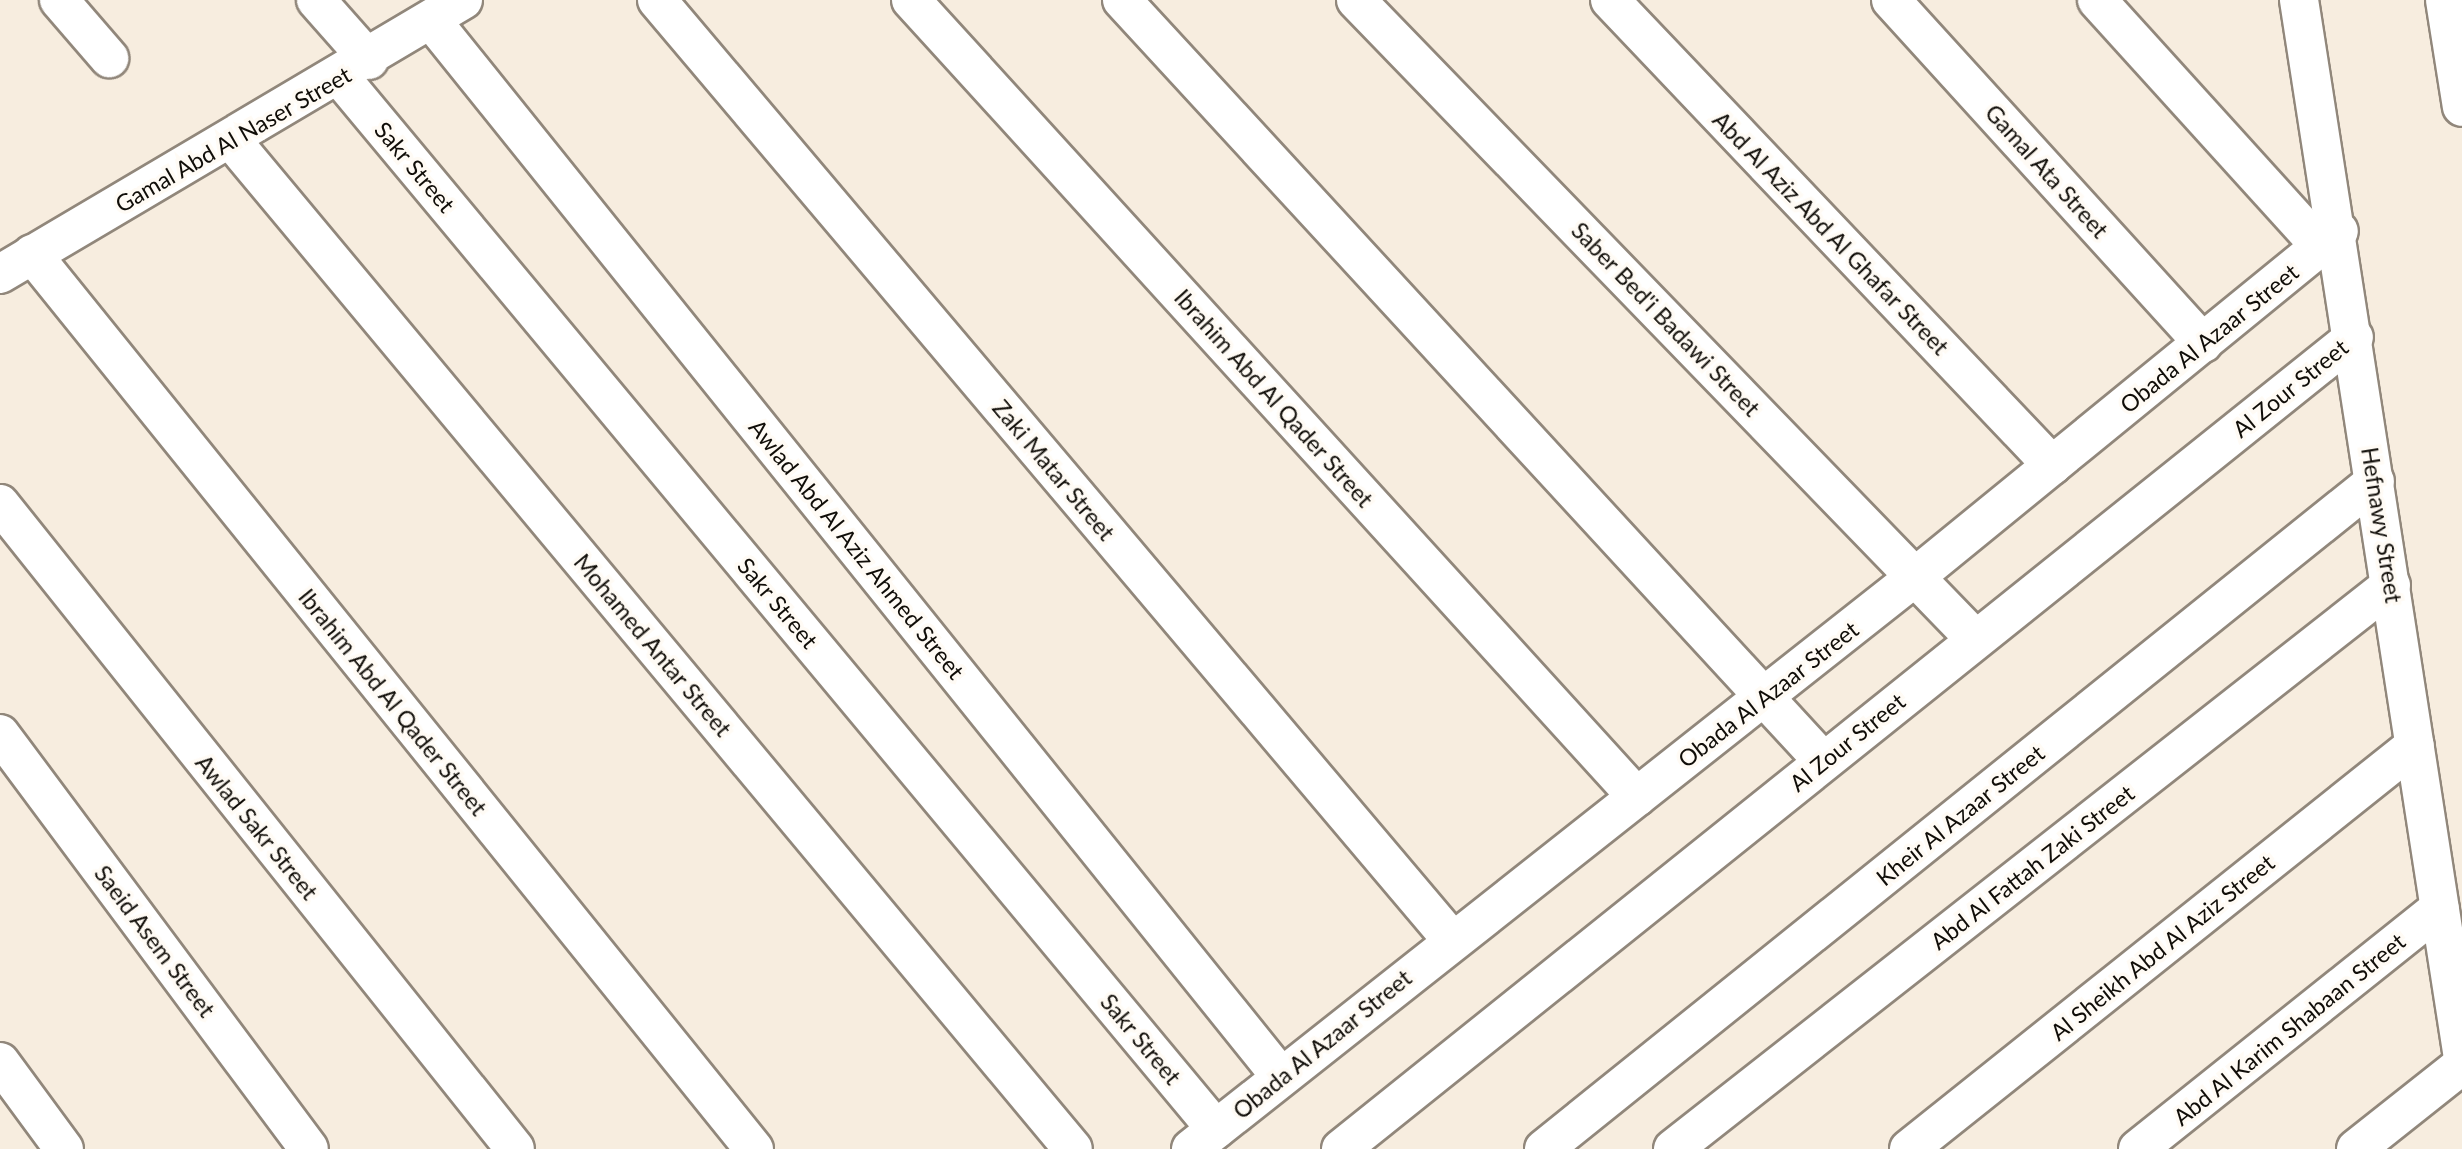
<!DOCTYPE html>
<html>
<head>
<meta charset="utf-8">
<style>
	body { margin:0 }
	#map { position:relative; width:2462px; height:1149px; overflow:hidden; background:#f7eddf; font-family:Lato,sans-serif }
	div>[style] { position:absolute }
	.roads { filter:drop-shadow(2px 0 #91877b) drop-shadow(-2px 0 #91877b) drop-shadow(0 2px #91877b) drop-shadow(0 -2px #91877b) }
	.minor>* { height:38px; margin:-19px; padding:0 19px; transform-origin:19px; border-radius:19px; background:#fff }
	.tertiary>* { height:38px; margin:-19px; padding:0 19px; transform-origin:19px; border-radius:19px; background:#fff }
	span { translate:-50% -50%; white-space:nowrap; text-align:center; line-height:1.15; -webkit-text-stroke:7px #fffbf5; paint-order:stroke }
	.street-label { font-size:23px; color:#100d08 }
</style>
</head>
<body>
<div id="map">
	<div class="roads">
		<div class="minor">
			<div style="left:59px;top:0;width:77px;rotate:49.2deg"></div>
			<div style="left:316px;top:0;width:80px;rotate:48.5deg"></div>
			<div style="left:657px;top:0;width:1231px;rotate:49.78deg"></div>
			<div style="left:911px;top:0;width:1078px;rotate:47.67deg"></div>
			<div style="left:1122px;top:0;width:1035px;rotate:47.35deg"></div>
			<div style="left:1356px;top:0;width:890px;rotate:45.91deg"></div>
			<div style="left:1610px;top:0;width:642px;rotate:46.45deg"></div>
			<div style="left:1891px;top:0;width:464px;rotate:47.7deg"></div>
			<div style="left:2097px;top:0;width:335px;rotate:47.8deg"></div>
			<div style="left:2299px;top:0;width:1065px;rotate:81.19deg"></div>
			<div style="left:2445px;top:0;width:108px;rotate:81deg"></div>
			<div style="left:432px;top:21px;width:1355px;rotate:51.2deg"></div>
			<div style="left:340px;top:77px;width:1369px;rotate:50.22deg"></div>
			<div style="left:233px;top:142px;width:1311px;rotate:50.17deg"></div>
			<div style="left:32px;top:254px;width:1150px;rotate:51.11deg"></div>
			<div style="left:0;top:504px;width:825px;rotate:51.39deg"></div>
			<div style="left:0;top:734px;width:517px;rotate:53.33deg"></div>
			<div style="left:0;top:1062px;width:108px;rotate:53.7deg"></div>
			<div style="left:1191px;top:1149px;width:923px;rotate:-38.31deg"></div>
			<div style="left:1915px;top:577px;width:547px;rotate:-39.22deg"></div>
			<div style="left:1341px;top:1149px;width:1298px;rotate:-38.71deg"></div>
			<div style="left:1544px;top:1149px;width:1066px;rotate:-38.79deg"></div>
			<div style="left:1673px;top:1149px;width:913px;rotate:-38.15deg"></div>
			<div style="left:1909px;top:1149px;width:647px;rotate:-38.6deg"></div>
			<div style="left:2138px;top:1149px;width:386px;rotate:-38.6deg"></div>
			<div style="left:2356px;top:1149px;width:135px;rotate:-38.4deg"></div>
		</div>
		<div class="tertiary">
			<div style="left:0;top:274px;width:538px;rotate:-30.62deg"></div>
		</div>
	</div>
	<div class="street-label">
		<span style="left:233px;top:139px;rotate:-30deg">Gamal Abd Al Naser Street</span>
		<span style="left:415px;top:167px;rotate:50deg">Sakr Street</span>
		<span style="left:2047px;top:171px;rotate:48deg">Gamal Ata Street</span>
		<span style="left:1831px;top:233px;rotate:46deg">Abd Al Aziz Abd Al Ghafar Street</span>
		<span style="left:1666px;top:319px;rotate:46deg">Saber Bed'i Badawi Street</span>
		<span style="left:2209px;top:338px;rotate:-39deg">Obada Al Azaar Street</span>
		<span style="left:2290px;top:388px;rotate:-39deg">Al Zour Street</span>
		<span style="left:1274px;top:398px;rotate:48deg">Ibrahim Abd Al Qader Street</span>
		<span style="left:1054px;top:470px;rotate:50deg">Zaki Matar Street</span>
		<span style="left:2382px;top:525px;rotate:81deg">Hefnawy Street</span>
		<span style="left:857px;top:549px;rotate:51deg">Awlad Abd Al Aziz Ahmed Street</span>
		<span style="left:778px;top:603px;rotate:50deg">Sakr Street</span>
		<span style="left:653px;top:645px;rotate:50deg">Mohamed Antar Street</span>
		<span style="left:1768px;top:694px;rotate:-38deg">Obada Al Azaar Street</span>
		<span style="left:393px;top:702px;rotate:51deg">Ibrahim Abd Al Qader Street</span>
		<span style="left:1847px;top:742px;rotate:-39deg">Al Zour Street</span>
		<span style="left:1960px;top:815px;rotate:-39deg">Kheir Al Azaar Street</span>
		<span style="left:257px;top:827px;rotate:51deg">Awlad Sakr Street</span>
		<span style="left:2032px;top:867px;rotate:-38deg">Abd Al Fattah Zaki Street</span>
		<span style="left:155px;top:941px;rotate:53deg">Saeid Asem Street</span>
		<span style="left:2162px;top:947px;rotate:-39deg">Al Sheikh Abd Al Aziz Street</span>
		<span style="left:2289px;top:1029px;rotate:-39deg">Abd Al Karim Shabaan Street</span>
		<span style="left:1141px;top:1039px;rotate:50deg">Sakr Street</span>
		<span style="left:1322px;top:1044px;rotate:-39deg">Obada Al Azaar Street</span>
	</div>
</div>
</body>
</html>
